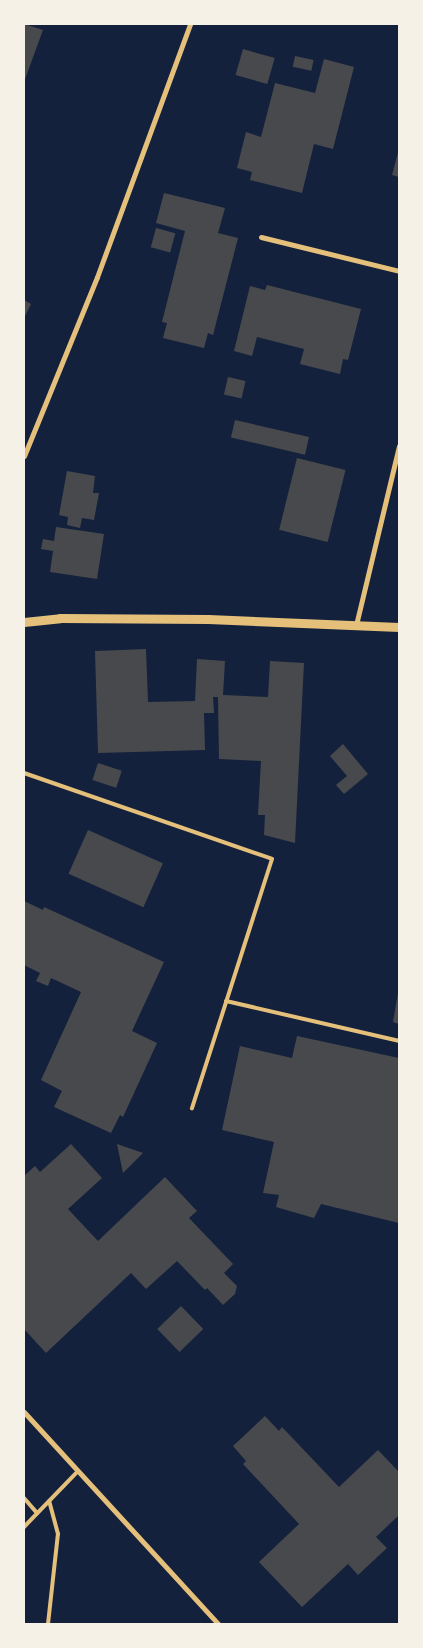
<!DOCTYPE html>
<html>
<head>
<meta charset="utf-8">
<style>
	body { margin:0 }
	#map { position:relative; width:423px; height:1648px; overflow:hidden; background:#14213d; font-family:"Work Sans",sans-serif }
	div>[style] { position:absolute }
	.building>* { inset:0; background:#48494c; transform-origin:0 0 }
	.service>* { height:4px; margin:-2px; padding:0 2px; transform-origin:2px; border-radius:2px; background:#e5c07b }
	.minor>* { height:5px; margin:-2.5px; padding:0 2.5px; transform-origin:2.5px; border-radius:2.5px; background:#e5c07b }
	.tertiary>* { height:9px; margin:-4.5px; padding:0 4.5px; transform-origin:4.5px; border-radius:4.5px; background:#e5c07b }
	span { translate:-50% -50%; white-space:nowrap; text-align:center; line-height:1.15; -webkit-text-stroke:4.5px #f6f1e7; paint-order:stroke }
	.frame { position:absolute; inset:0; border:25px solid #f6f1e7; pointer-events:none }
</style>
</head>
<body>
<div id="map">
	<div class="building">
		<div style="clip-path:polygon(24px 24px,43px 30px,24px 82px)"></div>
		<div style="left:243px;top:49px;width:33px;height:27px;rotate:16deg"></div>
		<div style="left:295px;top:56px;width:19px;height:11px;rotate:12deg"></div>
		<div style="clip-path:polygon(324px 59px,354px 67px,333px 149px,314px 144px,302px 193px,250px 180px,252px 172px,237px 168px,246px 132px,261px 137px,275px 83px,315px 93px)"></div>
		<div style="clip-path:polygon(399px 149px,399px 177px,392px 175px)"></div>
		<div style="clip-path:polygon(164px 193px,225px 208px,218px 233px,238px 238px,213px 335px,208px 333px,204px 348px,163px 338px,167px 323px,162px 322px,185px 231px,156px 223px)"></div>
		<div style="left:156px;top:228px;width:20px;height:20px;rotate:15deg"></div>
		<div style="clip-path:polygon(267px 285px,361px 309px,348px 360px,343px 359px,340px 374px,300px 364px,304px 349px,257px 337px,252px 356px,234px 351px,250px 286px,265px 290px)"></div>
		<div style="clip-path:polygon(24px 300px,31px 304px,25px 316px,24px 315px)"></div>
		<div style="left:228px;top:377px;width:18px;height:18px;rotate:13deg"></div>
		<div style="left:235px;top:420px;width:76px;height:18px;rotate:13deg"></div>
		<div style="left:297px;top:458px;width:50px;height:74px;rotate:14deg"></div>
		<div style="clip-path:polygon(67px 471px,95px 476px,93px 493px,99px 493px,94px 520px,82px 518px,80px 528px,67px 525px,68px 517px,59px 515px)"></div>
		<div style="clip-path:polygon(56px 527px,104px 534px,97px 579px,50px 572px,53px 551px,41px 549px,43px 539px,54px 541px)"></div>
		<div style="clip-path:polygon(146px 649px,148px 702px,195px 701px,197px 659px,225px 661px,223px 695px,268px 697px,270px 661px,304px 663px,295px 843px,264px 835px,265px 815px,258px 815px,261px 761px,219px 759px,218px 697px,213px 697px,214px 713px,204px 713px,205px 750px,98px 753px,95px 651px)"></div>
		<div style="clip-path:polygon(343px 744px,368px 774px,344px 794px,336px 785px,347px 776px,330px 756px)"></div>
		<div style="left:98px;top:763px;width:25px;height:18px;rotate:18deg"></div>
		<div style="left:88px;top:830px;width:82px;height:48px;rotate:24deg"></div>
		<div style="clip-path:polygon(24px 901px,43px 910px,44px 907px,164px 962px,132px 1031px,157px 1043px,123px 1117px,120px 1115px,111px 1133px,54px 1107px,62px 1091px,41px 1080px,81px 992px,51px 978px,48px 986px,36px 981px,40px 973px,24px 965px)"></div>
		<div style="clip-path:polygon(398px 993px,399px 993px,399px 1024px,393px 1022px)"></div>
		<div style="clip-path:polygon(297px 1036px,399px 1058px,399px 1223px,321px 1204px,314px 1218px,276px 1207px,279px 1195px,263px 1193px,274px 1142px,222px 1130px,240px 1046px,292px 1058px)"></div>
		<div style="clip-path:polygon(71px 1144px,102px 1178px,68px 1209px,98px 1241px,165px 1177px,197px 1211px,189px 1218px,233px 1264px,224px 1273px,237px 1286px,235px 1294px,223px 1305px,207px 1288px,205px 1290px,177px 1261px,146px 1289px,131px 1273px,46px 1353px,24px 1329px,24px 1176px,35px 1166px,40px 1172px)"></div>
		<div style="clip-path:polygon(117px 1144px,143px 1153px,123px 1173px)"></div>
		<div style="left:181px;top:1306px;width:32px;height:33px;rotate:46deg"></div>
		<div style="clip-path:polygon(265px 1416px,279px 1431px,282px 1427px,339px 1487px,378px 1450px,399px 1472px,399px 1515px,376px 1537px,387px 1548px,358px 1575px,348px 1564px,302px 1607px,259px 1562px,299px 1524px,243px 1464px,246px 1461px,233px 1446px)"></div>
	</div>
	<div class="service">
		<div style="left:24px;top:773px;width:262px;rotate:19.1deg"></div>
		<div style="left:272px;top:859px;width:262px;rotate:107.8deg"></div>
		<div style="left:226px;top:1001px;width:178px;rotate:13deg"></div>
		<div style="left:24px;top:1498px;width:20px;rotate:49deg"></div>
		<div style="left:24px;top:1527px;width:78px;rotate:-46deg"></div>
		<div style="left:48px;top:1624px;width:91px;rotate:-83.7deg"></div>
		<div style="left:58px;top:1534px;width:34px;rotate:-105deg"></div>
	</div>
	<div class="minor">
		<div style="left:261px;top:237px;width:142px;rotate:13.8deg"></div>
		<div style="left:24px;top:456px;width:193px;rotate:-67.8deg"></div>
		<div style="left:97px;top:277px;width:270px;rotate:-69.8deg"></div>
		<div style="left:356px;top:625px;width:184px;rotate:-76.5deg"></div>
		<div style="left:24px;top:1412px;width:287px;rotate:47.5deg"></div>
	</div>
	<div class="tertiary">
		<div style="left:24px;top:622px;width:36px;rotate:-6deg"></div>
		<div style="left:60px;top:618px;width:148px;rotate:0.4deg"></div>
		<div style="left:208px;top:619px;width:191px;rotate:2.4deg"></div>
	</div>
	<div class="frame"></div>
</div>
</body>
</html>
